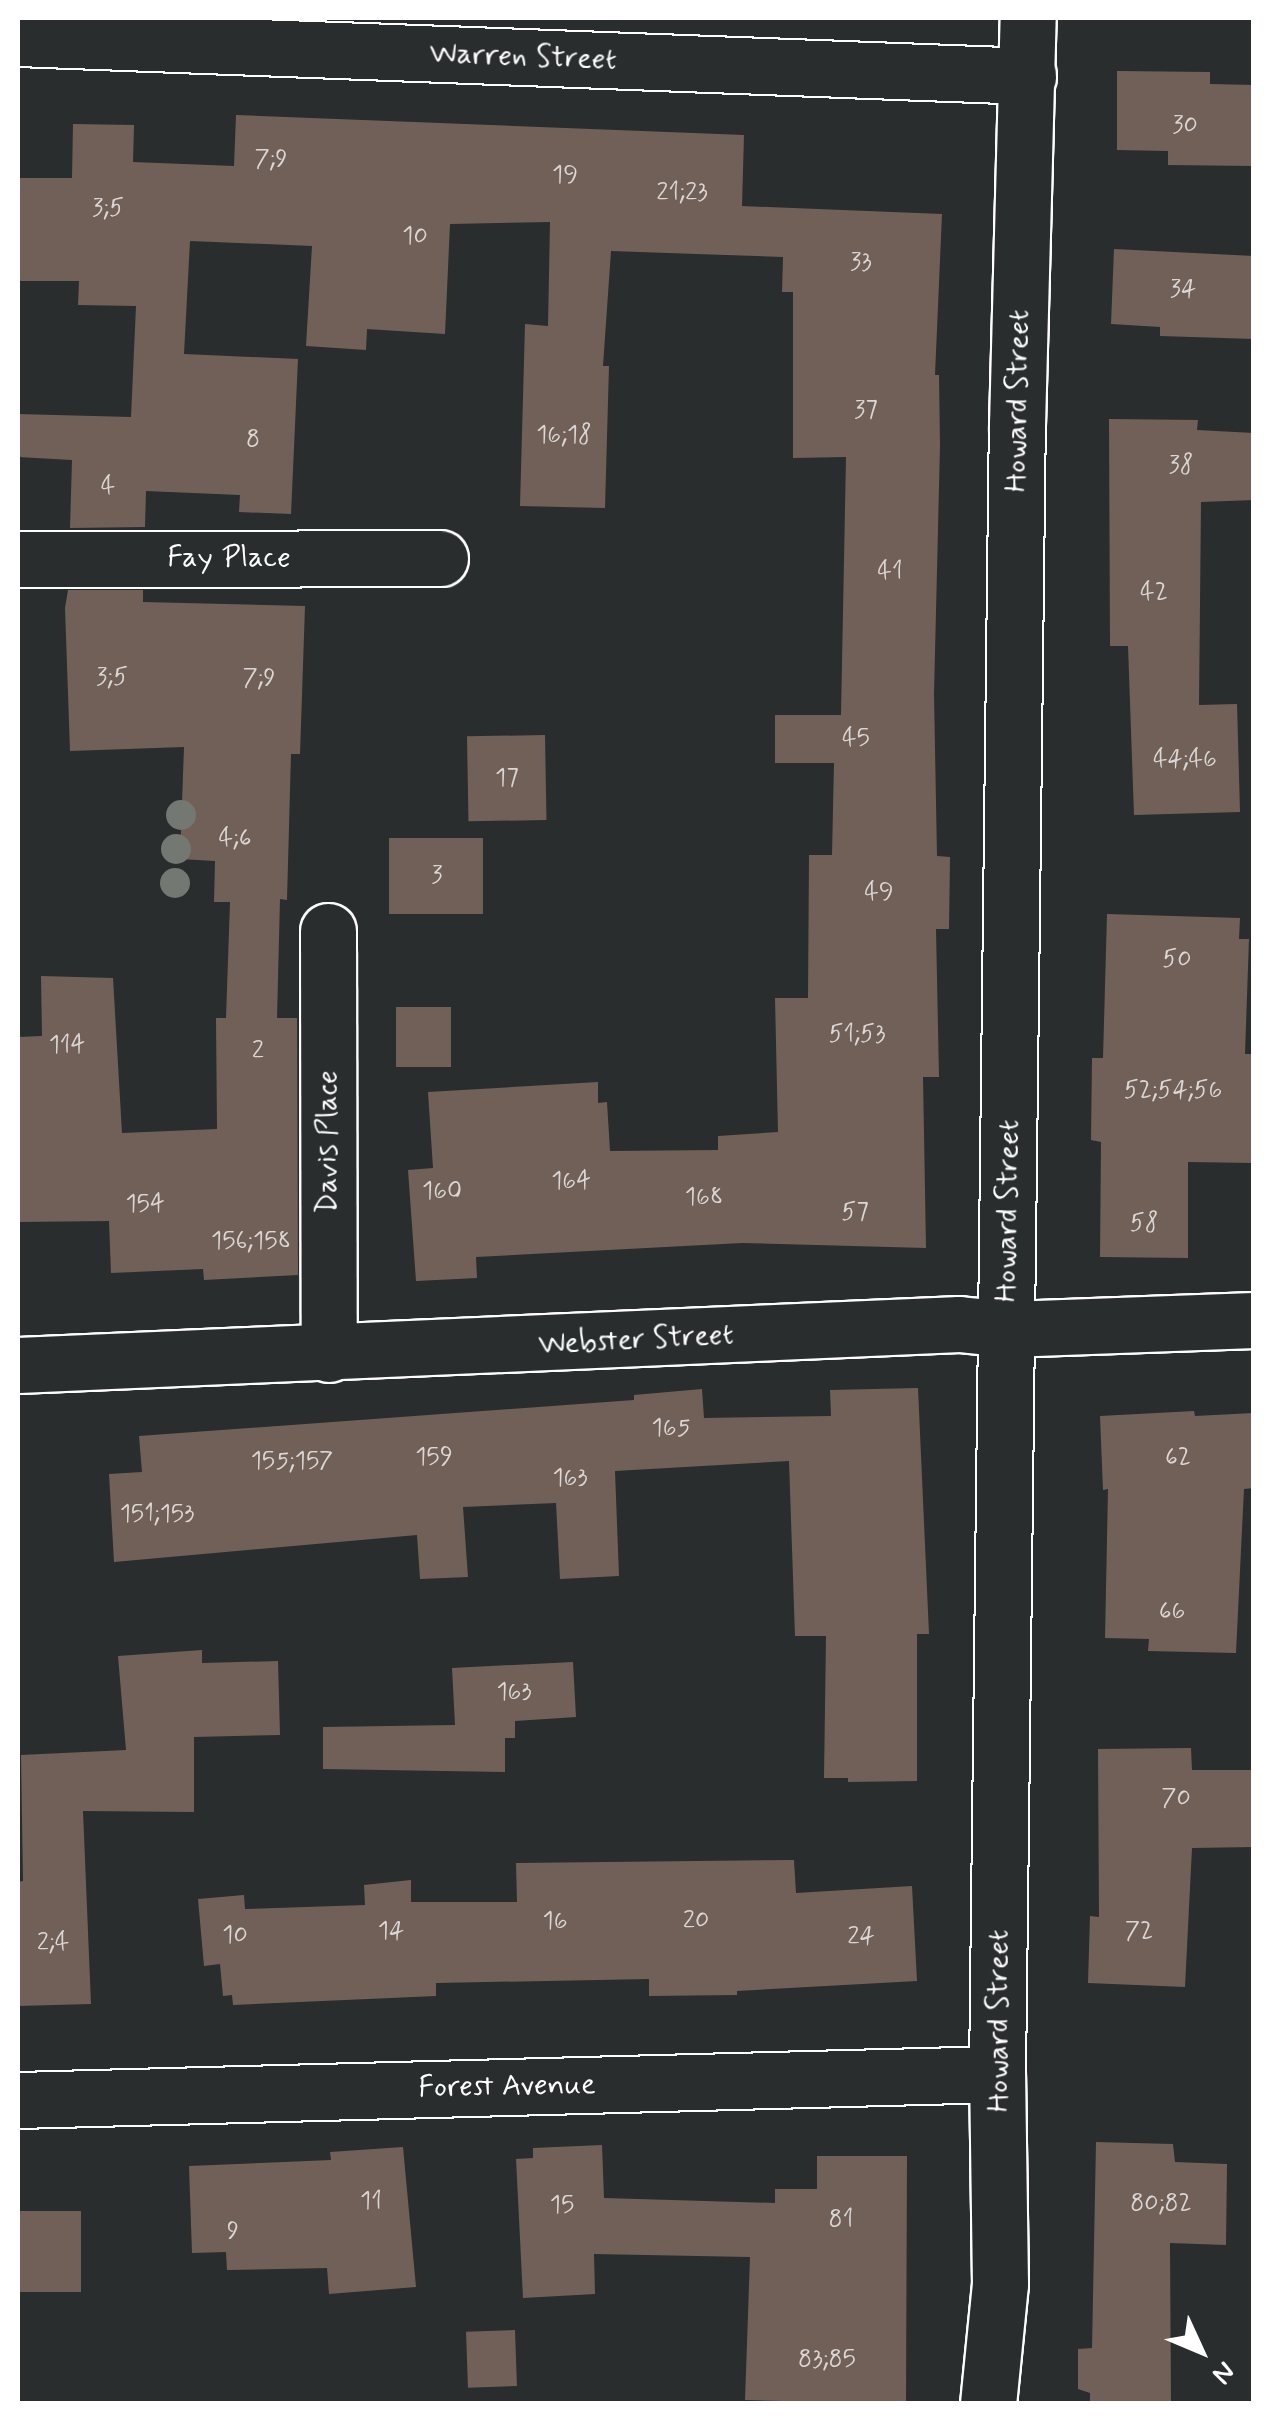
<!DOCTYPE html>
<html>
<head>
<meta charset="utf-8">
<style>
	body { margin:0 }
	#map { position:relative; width:1271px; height:2421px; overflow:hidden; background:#2a2d2e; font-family:Mynerve,sans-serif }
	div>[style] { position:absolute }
	.building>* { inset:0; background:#716058; transform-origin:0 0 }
	.roads { filter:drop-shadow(2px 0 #fff) drop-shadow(-2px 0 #fff) drop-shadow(0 2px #fff) drop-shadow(0 -2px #fff) }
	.minor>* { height:55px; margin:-27.5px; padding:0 27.5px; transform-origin:27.5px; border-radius:27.5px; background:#2a2d2e }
	.trees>* { width:30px; height:30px; margin:-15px; border-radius:50%; background:#737872 }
	span { translate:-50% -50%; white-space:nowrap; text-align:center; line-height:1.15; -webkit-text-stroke:9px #2a2d2e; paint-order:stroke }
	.number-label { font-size:25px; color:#dcd7d5 }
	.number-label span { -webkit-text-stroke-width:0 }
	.street-label { font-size:30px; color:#fff }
	.frame { position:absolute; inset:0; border:20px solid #fff; pointer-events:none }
	.north { position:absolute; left:1151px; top:2301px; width:100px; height:100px; -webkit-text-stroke:8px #2a2d2e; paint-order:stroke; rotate:134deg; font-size:28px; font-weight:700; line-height:40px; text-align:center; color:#fff }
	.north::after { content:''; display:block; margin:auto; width:35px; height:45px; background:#fff; clip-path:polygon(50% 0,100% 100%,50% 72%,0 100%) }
</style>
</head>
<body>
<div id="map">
	<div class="building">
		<div style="clip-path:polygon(1117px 71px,1210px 72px,1210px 84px,1254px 85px,1254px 166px,1168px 165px,1168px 151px,1117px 150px)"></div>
		<div style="clip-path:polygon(236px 115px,744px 135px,742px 206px,942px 214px,935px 375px,939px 375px,940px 446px,934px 694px,937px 856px,950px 857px,949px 929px,936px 929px,939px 1077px,923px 1077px,926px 1248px,742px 1243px,476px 1257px,477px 1278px,416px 1281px,408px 1170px,433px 1168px,428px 1092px,598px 1082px,598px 1103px,607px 1102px,610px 1151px,718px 1150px,718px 1136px,778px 1132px,775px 998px,808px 998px,809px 855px,832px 855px,834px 763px,775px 763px,775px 715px,841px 715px,846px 457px,793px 458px,793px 292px,782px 292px,783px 257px,611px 251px,603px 366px,609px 366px,605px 508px,520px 506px,525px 324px,548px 326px,550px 222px,450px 224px,445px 334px,367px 329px,366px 350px,306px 346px,312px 246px,190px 241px,184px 354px,298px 359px,291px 514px,239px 512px,240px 495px,146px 491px,145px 527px,70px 528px,72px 460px,18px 457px,18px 414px,131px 417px,136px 306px,78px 305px,79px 281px,18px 281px,18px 178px,72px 178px,73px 124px,134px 125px,133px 162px,234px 166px)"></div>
		<div style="clip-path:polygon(1114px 249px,1254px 256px,1254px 339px,1160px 336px,1160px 327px,1111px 324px)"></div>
		<div style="clip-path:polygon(1109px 419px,1198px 420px,1197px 430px,1254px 433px,1254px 500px,1201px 502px,1199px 705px,1237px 704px,1240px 812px,1134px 815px,1128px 646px,1110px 646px)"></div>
		<div style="clip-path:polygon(68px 590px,143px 590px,143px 602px,305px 606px,300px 754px,291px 754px,287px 900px,280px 899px,277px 1018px,297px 1018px,298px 1275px,204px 1280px,203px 1269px,111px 1273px,109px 1221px,18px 1222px,18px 1037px,42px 1036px,41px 976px,113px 978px,122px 1133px,217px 1129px,216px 1018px,226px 1018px,230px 902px,214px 902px,215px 861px,180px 859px,184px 747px,70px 751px,65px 608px)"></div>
		<div style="left:545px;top:735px;width:85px;height:78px;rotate:89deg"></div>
		<div style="left:389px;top:838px;width:94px;height:76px"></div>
		<div style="clip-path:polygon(1107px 914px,1240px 918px,1239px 939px,1249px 939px,1245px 1054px,1254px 1054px,1254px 1163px,1188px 1162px,1188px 1258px,1100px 1257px,1101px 1142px,1091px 1140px,1092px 1058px,1103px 1058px)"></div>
		<div style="left:451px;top:1007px;width:60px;height:55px;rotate:90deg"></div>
		<div style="clip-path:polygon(918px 1388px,929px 1634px,917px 1634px,917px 1781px,848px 1782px,848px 1778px,824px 1778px,826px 1636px,795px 1636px,789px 1461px,615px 1471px,619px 1576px,560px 1579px,556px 1503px,463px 1507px,468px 1577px,420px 1579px,417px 1535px,114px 1562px,109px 1474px,142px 1472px,139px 1436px,634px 1400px,634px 1395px,702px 1389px,704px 1418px,831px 1416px,830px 1390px)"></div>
		<div style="clip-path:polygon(1194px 1411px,1195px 1416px,1254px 1413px,1254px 1488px,1244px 1489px,1236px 1653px,1148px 1651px,1149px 1639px,1105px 1638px,1108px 1489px,1103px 1490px,1100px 1416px)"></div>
		<div style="clip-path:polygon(202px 1650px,202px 1663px,278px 1661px,280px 1735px,194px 1737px,194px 1812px,83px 1811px,91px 2004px,18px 2006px,18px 1882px,23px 1881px,21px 1755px,126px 1750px,118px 1656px)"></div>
		<div style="clip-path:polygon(573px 1662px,576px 1717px,515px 1721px,515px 1738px,505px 1738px,505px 1772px,323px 1769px,323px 1727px,455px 1725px,452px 1668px)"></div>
		<div style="clip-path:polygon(1191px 1748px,1192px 1770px,1254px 1770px,1254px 1847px,1192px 1848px,1185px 1987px,1088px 1983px,1090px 1916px,1099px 1917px,1098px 1749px)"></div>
		<div style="clip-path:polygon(794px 1860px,796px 1893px,912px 1886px,917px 1981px,737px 1991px,737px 1995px,649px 1996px,649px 1979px,436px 1983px,436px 1996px,233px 2005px,232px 1995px,223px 1996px,220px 1964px,204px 1966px,198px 1899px,244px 1895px,245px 1909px,365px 1905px,364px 1885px,411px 1880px,411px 1902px,517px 1902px,516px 1863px)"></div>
		<div style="clip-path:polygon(1096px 2142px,1173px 2144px,1175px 2162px,1227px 2164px,1226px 2245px,1170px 2243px,1171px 2404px,1090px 2404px,1090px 2393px,1078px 2389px,1078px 2349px,1092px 2348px)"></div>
		<div style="clip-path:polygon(602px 2145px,604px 2198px,775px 2203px,775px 2189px,817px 2189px,817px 2156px,907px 2156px,906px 2404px,745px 2400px,750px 2257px,594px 2254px,595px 2294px,523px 2298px,516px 2159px,533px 2158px,533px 2148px)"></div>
		<div style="clip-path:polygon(403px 2147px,416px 2287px,329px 2294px,327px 2268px,227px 2270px,226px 2252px,192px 2253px,189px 2166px,331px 2160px,330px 2152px)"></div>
		<div style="left:18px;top:2211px;width:63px;height:81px"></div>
		<div style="left:515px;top:2330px;width:56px;height:49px;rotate:88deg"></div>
	</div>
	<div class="roads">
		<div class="minor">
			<div style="left:18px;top:38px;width:1011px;rotate:2.15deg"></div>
			<div style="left:18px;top:559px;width:422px;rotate:-0.1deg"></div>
			<div style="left:328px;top:931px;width:423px;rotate:89.9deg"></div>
			<div style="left:18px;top:1365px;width:942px;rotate:-2.49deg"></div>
			<div style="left:959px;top:1324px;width:48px;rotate:5.9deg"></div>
			<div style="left:1007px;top:1329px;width:247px;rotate:-2.1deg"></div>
			<div style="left:18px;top:2100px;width:979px;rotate:-1.52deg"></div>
			<div style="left:988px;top:2404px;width:121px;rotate:-84.3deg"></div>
			<div style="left:1000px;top:2284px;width:210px;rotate:-90.8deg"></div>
			<div style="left:997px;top:2074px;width:1649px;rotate:-89.31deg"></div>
			<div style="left:1017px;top:425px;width:407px;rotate:-88.5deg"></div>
		</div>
	</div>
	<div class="trees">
		<div style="left:181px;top:815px"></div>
		<div style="left:176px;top:849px"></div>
		<div style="left:175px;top:883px"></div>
	</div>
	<div class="number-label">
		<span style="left:1185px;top:126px">30</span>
		<span style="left:271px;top:160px">7;9</span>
		<span style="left:565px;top:176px">19</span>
		<span style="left:682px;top:193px">21;23</span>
		<span style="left:108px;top:209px">3;5</span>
		<span style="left:415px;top:237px">10</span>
		<span style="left:861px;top:263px">33</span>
		<span style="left:1183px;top:290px">34</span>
		<span style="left:866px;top:411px">37</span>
		<span style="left:564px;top:436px">16;18</span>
		<span style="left:253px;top:440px">8</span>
		<span style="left:1181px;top:466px">38</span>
		<span style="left:108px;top:487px">4</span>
		<span style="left:890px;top:572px">41</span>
		<span style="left:1154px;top:593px">42</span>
		<span style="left:112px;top:678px">3;5</span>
		<span style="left:259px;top:679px">7;9</span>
		<span style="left:856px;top:739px">45</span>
		<span style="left:1185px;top:760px">44;46</span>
		<span style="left:507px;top:779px">17</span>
		<span style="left:235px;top:839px">4;6</span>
		<span style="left:437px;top:876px">3</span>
		<span style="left:879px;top:893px">49</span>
		<span style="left:1177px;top:960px">50</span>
		<span style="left:857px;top:1035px">51;53</span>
		<span style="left:67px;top:1046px">114</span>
		<span style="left:258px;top:1051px">2</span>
		<span style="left:1173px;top:1091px">52;54;56</span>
		<span style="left:571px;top:1182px">164</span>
		<span style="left:442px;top:1192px">160</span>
		<span style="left:704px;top:1198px">168</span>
		<span style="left:145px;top:1205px">154</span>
		<span style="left:855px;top:1213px">57</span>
		<span style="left:1144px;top:1224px">58</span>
		<span style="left:251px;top:1242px">156;158</span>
		<span style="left:671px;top:1429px">165</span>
		<span style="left:434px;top:1458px">159</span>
		<span style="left:1178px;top:1458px">62</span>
		<span style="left:292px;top:1462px">155;157</span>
		<span style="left:570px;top:1479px">163</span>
		<span style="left:157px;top:1515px">151;153</span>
		<span style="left:1172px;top:1612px">66</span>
		<span style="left:514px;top:1693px">163</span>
		<span style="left:1176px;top:1799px">70</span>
		<span style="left:696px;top:1921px">20</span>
		<span style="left:555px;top:1922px">16</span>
		<span style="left:391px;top:1932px">14</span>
		<span style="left:1139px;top:1932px">72</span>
		<span style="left:235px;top:1936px">10</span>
		<span style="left:861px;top:1937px">24</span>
		<span style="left:53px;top:1943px">2;4</span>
		<span style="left:371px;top:2202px">11</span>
		<span style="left:1161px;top:2204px">80;82</span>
		<span style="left:562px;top:2206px">15</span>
		<span style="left:841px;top:2220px">81</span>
		<span style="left:233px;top:2232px">9</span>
		<span style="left:827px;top:2360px">83;85</span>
	</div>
	<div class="street-label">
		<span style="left:523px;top:57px;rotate:2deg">Warren Street</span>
		<span style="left:1018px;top:401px;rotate:-89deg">Howard Street</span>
		<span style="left:229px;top:558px">Fay Place</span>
		<span style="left:328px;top:1142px;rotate:-90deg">Davis Place</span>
		<span style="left:1008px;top:1211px;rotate:-89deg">Howard Street</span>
		<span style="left:636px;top:1340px;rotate:-3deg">Webster Street</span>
		<span style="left:999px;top:2021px;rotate:-90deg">Howard Street</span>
		<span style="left:507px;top:2087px;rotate:-1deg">Forest Avenue</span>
	</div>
	<div class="frame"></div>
	<div class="north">N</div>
</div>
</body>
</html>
